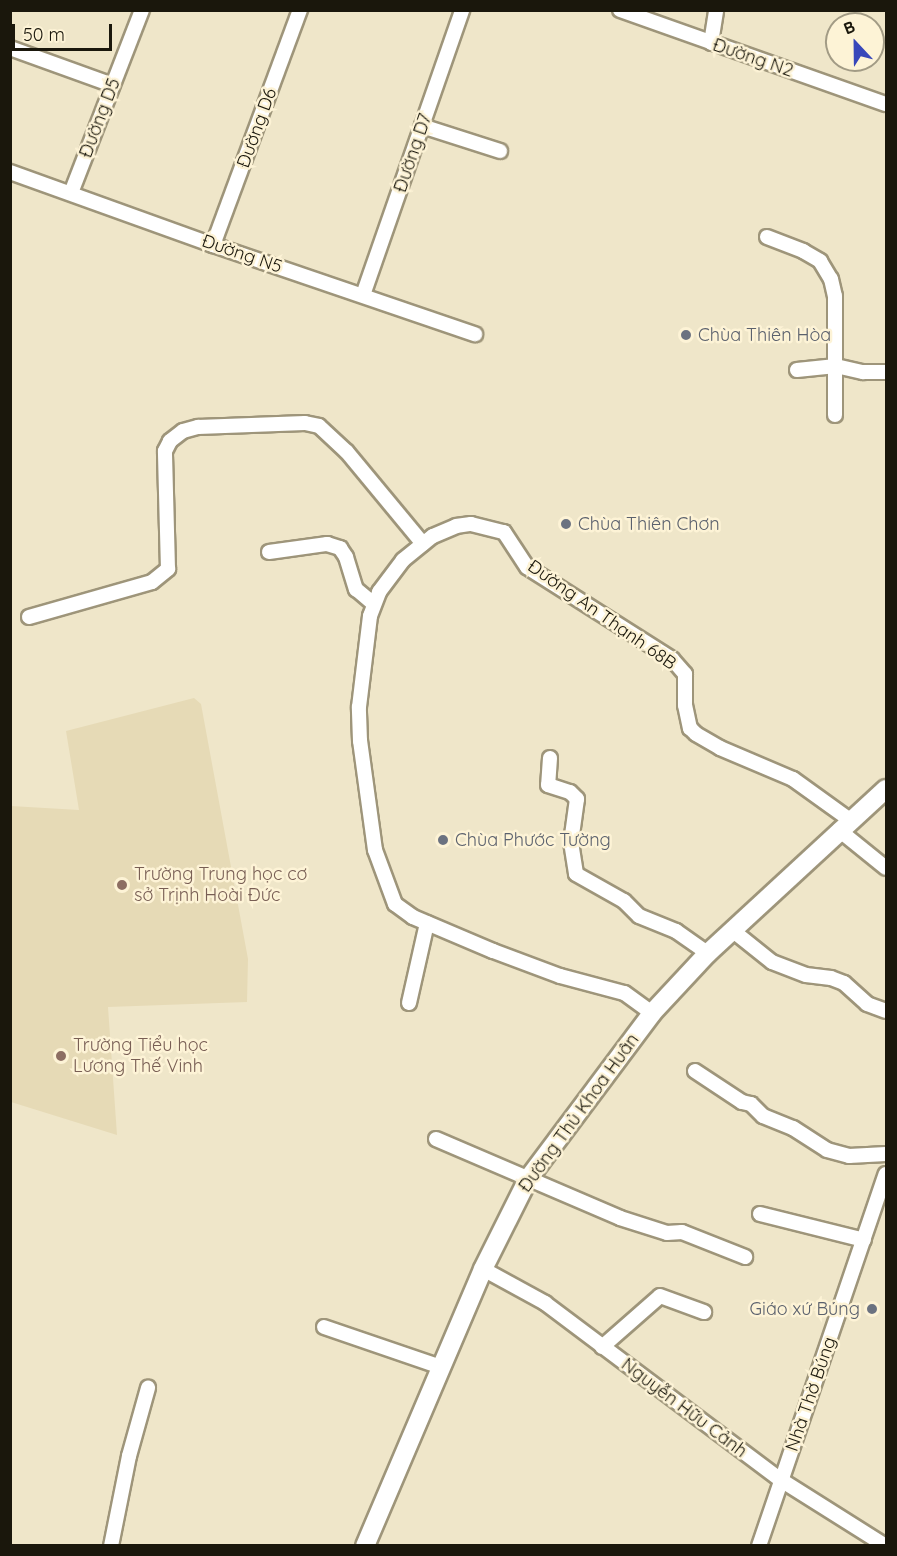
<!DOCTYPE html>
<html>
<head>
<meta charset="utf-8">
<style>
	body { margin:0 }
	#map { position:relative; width:897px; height:1556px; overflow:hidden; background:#efe6c9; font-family:Quicksand,sans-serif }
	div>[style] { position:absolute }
	.built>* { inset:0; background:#e6dab6 }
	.roads { filter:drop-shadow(2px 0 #9e957a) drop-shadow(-2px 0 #9e957a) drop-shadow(0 2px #9e957a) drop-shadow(0 -2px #9e957a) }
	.minor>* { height:14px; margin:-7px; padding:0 7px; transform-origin:7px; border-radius:7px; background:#fff }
	.major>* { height:18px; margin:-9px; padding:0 9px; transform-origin:9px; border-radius:9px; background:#fff }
	.dots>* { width:16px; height:16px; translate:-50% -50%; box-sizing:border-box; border:3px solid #fdf3d6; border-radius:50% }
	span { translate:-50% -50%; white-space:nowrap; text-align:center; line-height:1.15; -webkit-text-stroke:5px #fdf3d6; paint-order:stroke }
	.street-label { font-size:18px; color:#1a170c }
	.worship-label { font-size:18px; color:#5b616d }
	.left { translate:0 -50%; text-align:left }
	.right { translate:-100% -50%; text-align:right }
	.education-label { font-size:18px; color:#785e54 }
	.frame { position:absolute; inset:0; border:12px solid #1a170c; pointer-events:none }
	.north { position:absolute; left:825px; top:12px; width:60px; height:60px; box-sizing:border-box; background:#fdf3d6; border:2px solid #a29b85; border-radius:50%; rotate:338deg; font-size:16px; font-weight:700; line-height:24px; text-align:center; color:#1a170c }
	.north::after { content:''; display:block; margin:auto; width:21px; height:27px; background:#3847ba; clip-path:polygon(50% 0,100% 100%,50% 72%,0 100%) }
	.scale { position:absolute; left:12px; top:24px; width:100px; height:27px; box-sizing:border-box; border:3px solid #1a170c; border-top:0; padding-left:8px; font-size:18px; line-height:21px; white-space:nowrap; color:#1a170c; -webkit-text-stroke:4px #fdf3d6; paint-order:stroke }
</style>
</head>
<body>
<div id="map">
	<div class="built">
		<div style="clip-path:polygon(194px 698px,201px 704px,248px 959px,247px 1002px,108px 1007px,117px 1135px,11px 1102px,11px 806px,79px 810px,66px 731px)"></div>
	</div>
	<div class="roads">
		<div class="minor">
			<div style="left:620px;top:10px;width:282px;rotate:19.5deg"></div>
			<div style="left:711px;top:43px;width:33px;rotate:-81deg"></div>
			<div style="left:10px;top:48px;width:109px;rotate:19.8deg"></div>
			<div style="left:422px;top:126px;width:82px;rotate:17.8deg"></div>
			<div style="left:10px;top:172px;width:216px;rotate:19.8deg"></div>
			<div style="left:213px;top:245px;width:277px;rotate:18.8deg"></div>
			<div style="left:71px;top:193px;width:196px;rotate:-68.8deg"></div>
			<div style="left:767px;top:237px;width:39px;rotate:21deg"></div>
			<div style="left:803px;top:251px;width:20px;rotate:30deg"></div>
			<div style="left:820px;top:261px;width:21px;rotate:59deg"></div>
			<div style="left:831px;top:279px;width:17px;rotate:77deg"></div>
			<div style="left:835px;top:296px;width:119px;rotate:90deg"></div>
			<div style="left:213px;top:245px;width:251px;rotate:-69.7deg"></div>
			<div style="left:363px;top:295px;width:302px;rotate:-70.8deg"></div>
			<div style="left:797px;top:370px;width:39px;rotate:-6deg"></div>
			<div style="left:836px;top:366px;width:28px;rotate:13deg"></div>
			<div style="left:863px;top:372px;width:23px"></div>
			<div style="left:269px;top:552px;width:59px;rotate:-7.9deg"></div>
			<div style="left:327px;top:544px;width:14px;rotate:17deg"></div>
			<div style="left:340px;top:548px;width:11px;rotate:56deg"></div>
			<div style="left:346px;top:557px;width:34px;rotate:73deg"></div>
			<div style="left:356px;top:589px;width:23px;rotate:40deg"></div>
			<div style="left:29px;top:617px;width:128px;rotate:-15.9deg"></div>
			<div style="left:152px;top:582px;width:21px;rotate:-39deg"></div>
			<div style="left:168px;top:569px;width:118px;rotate:-91.5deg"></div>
			<div style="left:165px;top:451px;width:11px;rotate:-63deg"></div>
			<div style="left:170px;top:441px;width:16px;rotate:-38deg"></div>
			<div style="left:183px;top:431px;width:16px;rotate:-15deg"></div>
			<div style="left:198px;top:427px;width:107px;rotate:-2.1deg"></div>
			<div style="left:305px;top:423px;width:14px;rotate:12deg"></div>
			<div style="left:319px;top:426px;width:38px;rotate:43deg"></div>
			<div style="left:347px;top:452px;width:119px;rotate:50.4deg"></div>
			<div style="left:550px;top:758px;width:27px;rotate:94deg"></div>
			<div style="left:548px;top:785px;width:23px;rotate:18deg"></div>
			<div style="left:570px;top:792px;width:10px;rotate:45deg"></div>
			<div style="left:577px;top:799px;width:43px;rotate:97.9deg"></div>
			<div style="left:571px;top:842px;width:32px;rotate:81deg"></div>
			<div style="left:576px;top:874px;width:55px;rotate:29.4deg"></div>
			<div style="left:624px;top:901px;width:21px;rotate:45deg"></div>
			<div style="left:639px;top:916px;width:40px;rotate:22deg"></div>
			<div style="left:676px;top:931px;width:39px;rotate:35deg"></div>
			<div style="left:839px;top:830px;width:60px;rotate:39deg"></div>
			<div style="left:732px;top:930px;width:51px;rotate:38.7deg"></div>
			<div style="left:772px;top:962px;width:36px;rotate:21deg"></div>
			<div style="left:806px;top:975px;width:25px;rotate:7deg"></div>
			<div style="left:831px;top:978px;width:14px;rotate:21deg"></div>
			<div style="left:844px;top:983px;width:31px;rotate:42deg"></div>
			<div style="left:867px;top:1004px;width:20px;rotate:20deg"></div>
			<div style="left:409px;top:1003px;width:82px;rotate:-77.3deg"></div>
			<div style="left:652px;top:1013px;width:34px;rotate:-144deg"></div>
			<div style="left:624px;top:993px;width:66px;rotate:-165.1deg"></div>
			<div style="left:560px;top:976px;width:72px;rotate:-159.5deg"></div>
			<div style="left:493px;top:951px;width:87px;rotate:-157deg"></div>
			<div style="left:413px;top:917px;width:22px;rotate:-144deg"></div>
			<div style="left:395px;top:904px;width:58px;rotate:-110.3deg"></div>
			<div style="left:375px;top:850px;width:110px;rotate:-97.8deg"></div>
			<div style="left:360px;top:741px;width:34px;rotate:-92deg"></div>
			<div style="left:359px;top:707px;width:92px;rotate:-83.1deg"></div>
			<div style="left:370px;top:616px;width:26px;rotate:-69deg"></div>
			<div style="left:379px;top:592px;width:40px;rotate:-53deg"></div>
			<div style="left:403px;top:560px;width:38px;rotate:-39deg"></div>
			<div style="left:433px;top:536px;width:25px;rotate:-23deg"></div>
			<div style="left:456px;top:526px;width:15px;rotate:-8deg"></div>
			<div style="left:471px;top:524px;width:34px;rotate:14deg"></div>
			<div style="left:504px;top:532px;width:42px;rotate:56.7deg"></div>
			<div style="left:527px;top:567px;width:172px;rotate:32.4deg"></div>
			<div style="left:672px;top:659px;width:20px;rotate:49deg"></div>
			<div style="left:685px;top:674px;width:31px;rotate:90deg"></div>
			<div style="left:685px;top:705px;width:24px;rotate:78deg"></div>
			<div style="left:690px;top:728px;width:8px;rotate:45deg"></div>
			<div style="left:696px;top:734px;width:28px;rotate:30deg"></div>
			<div style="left:720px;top:748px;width:79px;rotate:23deg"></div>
			<div style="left:793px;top:779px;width:70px;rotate:35.7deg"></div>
			<div style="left:695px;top:1071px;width:56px;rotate:33.4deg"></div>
			<div style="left:742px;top:1102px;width:9px;rotate:13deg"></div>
			<div style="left:751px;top:1104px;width:17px;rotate:45deg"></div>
			<div style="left:763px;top:1116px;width:32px;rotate:22deg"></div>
			<div style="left:793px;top:1128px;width:40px;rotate:32.9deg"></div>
			<div style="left:827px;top:1150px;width:23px;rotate:15deg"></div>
			<div style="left:849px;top:1156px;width:37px;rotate:-3deg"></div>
			<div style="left:436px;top:1139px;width:200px;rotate:23.2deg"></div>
			<div style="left:620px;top:1218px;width:49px;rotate:17.7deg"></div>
			<div style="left:667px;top:1233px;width:15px;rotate:-4deg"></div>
			<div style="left:682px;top:1232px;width:68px;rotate:21.6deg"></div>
			<div style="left:760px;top:1214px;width:107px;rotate:14deg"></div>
			<div style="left:483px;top:1269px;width:71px;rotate:28.7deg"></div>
			<div style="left:545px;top:1303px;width:295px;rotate:36.9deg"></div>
			<div style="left:781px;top:1480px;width:124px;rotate:32.2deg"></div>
			<div style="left:324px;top:1327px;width:124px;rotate:18.9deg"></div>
			<div style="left:602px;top:1347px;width:77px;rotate:-41.3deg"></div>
			<div style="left:660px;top:1296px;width:47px;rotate:20deg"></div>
			<div style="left:111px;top:1546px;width:92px;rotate:-78.7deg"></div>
			<div style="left:129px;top:1456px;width:71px;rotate:-74.4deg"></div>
			<div style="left:759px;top:1546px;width:393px;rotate:-71.2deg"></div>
		</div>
		<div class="major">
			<div style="left:365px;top:1546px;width:301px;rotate:-66.9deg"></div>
			<div style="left:483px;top:1269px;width:101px;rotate:-63.4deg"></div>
			<div style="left:528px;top:1179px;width:207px;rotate:-53.2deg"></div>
			<div style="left:652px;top:1013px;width:82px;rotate:-47deg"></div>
			<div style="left:708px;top:953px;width:242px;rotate:-42.7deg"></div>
		</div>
	</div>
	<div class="dots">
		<div style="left:686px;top:335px;background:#6b7280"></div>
		<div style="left:566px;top:524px;background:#6b7280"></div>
		<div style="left:443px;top:840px;background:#6b7280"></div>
		<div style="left:122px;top:885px;background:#8d6e63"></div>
		<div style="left:61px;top:1056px;background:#8d6e63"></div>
		<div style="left:872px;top:1309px;background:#6b7280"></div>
	</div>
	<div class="street-label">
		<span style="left:753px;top:58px;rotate:19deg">Đường N2</span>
		<span style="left:100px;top:118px;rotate:-69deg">Đường D5</span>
		<span style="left:257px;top:128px;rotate:-70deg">Đường D6</span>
		<span style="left:413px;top:153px;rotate:-71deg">Đường D7</span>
		<span style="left:242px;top:254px;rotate:19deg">Đường N5</span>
		<span style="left:602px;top:615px;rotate:35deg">Đường An Thạnh 68B</span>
		<span style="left:579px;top:1113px;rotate:-54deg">Đường Thủ Khoa Huân</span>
		<span style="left:811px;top:1394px;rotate:-71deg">Nhà Thờ Búng</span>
		<span style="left:684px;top:1408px;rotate:37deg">Nguyễn Hữu Cảnh</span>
	</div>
	<div class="worship-label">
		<span class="left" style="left:698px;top:335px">Chùa Thiên Hòa</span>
		<span class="left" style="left:578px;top:524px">Chùa Thiên Chơn</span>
		<span class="left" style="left:455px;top:840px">Chùa Phước Tường</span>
		<span class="right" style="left:860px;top:1309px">Giáo xứ Búng</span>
	</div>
	<div class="education-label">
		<span class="left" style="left:134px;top:885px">Trường Trung học cơ<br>sở Trịnh Hoài Đức</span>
		<span class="left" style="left:73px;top:1056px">Trường Tiểu học<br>Lương Thế Vinh</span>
	</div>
	<div class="frame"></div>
	<div class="north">B</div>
	<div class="scale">50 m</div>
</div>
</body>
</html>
